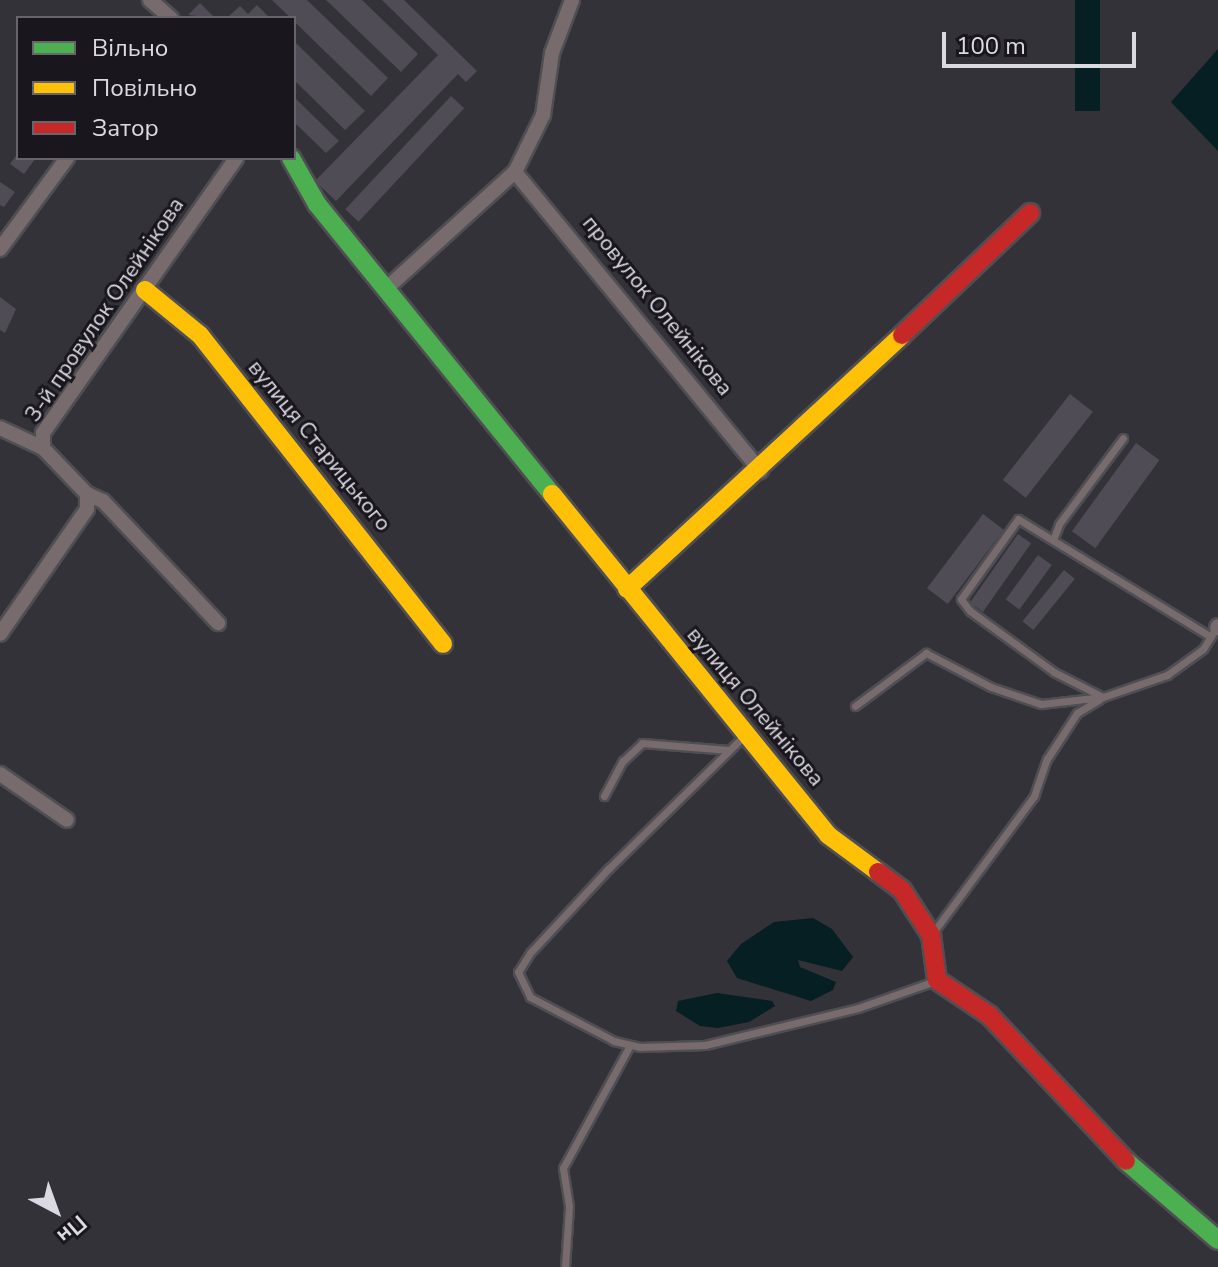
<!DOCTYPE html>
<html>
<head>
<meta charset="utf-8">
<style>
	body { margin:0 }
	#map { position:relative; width:1218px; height:1267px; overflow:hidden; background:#333238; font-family:"Nunito Sans",sans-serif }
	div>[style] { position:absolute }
	.water>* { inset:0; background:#051f22; transform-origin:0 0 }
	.building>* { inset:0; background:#4f4c55; transform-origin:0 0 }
	.roads { filter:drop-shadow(2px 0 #4f4e53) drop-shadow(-2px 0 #4f4e53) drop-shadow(0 2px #4f4e53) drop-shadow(0 -2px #4f4e53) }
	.lane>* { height:7px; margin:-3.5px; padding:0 3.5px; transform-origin:3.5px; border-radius:3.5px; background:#776b6e }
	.street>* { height:14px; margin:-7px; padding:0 7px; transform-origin:7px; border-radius:7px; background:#776b6e }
	.fast>* { height:18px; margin:-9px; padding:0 9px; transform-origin:9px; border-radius:9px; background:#4caf50 }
	.slow>* { height:18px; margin:-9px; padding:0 9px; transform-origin:9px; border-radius:9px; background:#ffc107 }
	.jam>* { height:18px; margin:-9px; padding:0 9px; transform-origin:9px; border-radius:9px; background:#c62828 }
	span { translate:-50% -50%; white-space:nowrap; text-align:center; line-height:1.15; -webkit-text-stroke:6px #19171d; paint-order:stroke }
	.street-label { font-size:22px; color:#dbdae3 }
	.legend { position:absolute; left:16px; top:16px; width:280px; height:144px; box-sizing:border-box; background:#19171d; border:2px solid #67656c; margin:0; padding:10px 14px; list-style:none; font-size:24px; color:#dbdae3 }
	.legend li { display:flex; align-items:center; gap:16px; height:40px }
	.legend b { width:40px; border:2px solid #67656c }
	.north { position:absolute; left:16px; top:1171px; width:80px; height:80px; -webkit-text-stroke:6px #19171d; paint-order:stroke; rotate:139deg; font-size:22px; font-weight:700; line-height:32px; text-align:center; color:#dbdae3 }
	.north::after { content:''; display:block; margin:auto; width:28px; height:36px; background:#dbdae3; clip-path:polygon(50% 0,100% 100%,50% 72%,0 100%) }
	.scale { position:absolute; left:942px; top:32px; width:194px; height:36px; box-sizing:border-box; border:4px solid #dbdae3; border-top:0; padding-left:10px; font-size:24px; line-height:28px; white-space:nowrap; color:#dbdae3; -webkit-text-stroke:6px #19171d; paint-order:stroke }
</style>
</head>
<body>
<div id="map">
	<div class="water">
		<div style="left:1075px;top:0;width:25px;height:111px"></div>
		<div style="clip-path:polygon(1218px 49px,1218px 151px,1171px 102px)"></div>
		<div style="clip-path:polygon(813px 918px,832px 929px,853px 957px,842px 971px,798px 960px,800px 967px,836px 982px,833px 990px,811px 1001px,737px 978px,727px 961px,741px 944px,774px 922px)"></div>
		<div style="clip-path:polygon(717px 993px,772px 1001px,775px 1006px,749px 1022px,718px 1028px,700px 1026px,676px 1011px,678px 1001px)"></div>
	</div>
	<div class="building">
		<div style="clip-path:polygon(272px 0,307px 0,388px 78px,371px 96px)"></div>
		<div style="clip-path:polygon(326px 0,362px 0,418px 54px,401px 72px)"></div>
		<div style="clip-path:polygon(382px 0,404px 0,477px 71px,466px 82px,458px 74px,336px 201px,315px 181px,438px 55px)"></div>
		<div style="clip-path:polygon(200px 3px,215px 18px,188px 15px)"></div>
		<div style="clip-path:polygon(257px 5px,270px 18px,229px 16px,240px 6px,248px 14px)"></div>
		<div style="clip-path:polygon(294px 41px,365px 111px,345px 130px,294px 80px)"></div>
		<div style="left:451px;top:96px;width:18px;height:155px;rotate:43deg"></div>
		<div style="clip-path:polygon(294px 97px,339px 141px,326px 153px,294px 122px)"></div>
		<div style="clip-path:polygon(18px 153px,18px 158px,35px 159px,24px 174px,10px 164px)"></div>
		<div style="clip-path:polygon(0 182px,15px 192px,4px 207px,0 205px)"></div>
		<div style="clip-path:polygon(0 297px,16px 309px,5px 333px,0 330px)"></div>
		<div style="left:1070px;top:394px;width:29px;height:109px;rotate:38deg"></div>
		<div style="left:1136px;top:443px;width:29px;height:109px;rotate:36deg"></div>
		<div style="left:983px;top:514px;width:26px;height:93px;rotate:37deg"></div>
		<div style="left:1018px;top:534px;width:16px;height:84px;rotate:35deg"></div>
		<div style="left:1038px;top:555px;width:17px;height:55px;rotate:36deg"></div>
		<div style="left:1064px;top:570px;width:14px;height:66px;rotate:39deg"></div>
	</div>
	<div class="roads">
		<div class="lane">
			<div style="left:1053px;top:540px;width:17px;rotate:-69deg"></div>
			<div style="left:1059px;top:524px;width:107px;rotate:-53.3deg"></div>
			<div style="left:1103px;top:697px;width:55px;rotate:-153deg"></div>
			<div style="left:1054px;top:672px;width:104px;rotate:-144deg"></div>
			<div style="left:970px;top:611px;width:15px;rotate:-127deg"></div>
			<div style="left:961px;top:599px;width:98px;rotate:-54.5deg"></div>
			<div style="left:1018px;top:519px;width:226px;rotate:31.4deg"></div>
			<div style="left:855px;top:706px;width:89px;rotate:-36.7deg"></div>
			<div style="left:926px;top:653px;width:73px;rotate:27.6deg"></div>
			<div style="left:991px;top:687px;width:53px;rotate:18.8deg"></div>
			<div style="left:1041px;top:704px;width:62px;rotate:-6.4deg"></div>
			<div style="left:1103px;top:697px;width:68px;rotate:-19deg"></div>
			<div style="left:1167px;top:675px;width:44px;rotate:-35.8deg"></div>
			<div style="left:1203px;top:649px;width:19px;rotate:-58deg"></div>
			<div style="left:745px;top:735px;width:190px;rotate:135.6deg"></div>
			<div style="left:609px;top:868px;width:116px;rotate:132.9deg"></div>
			<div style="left:530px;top:953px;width:22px;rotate:122deg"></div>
			<div style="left:518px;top:972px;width:28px;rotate:64deg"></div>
			<div style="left:530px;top:997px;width:95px;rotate:27.6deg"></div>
			<div style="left:614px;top:1041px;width:27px;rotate:13deg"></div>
			<div style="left:640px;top:1047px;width:65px;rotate:-1.8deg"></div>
			<div style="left:705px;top:1045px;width:157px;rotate:-13.6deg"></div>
			<div style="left:858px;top:1008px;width:82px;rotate:-19.3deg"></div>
			<div style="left:604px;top:796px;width:40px;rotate:-62deg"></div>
			<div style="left:623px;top:761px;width:26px;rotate:-43deg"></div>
			<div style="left:642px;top:743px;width:87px;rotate:4.6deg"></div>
			<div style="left:932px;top:934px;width:172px;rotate:-53.5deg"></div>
			<div style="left:1034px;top:796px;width:39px;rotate:-71deg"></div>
			<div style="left:1047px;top:759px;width:55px;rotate:-56.9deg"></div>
			<div style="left:1077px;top:713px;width:26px;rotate:-31deg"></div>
			<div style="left:565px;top:1267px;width:61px;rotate:-86.2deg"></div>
			<div style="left:569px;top:1206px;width:38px;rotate:-99deg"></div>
			<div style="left:563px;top:1168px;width:140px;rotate:-61.4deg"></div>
		</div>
		<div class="street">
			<div style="left:150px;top:0;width:28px;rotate:41deg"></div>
			<div style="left:515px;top:172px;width:387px;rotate:50.6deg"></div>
			<div style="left:0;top:249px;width:113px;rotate:-53.6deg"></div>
			<div style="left:388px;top:287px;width:171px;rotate:-42.2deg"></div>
			<div style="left:515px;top:172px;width:64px;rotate:-63.8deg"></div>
			<div style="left:543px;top:115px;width:63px;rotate:-81.7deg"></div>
			<div style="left:552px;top:53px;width:57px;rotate:-69.3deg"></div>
			<div style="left:0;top:428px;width:47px;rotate:24.9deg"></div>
			<div style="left:43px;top:448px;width:64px;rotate:46.3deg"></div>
			<div style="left:87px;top:494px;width:15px;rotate:90deg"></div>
			<div style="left:87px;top:509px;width:152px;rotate:124.8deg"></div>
			<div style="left:43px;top:448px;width:15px;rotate:-90deg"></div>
			<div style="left:43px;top:433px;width:336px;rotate:-54.9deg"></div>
			<div style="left:87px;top:494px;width:17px;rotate:24deg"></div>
			<div style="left:103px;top:501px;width:168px;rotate:46.7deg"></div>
			<div style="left:1217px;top:628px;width:2px;rotate:-63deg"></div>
			<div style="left:0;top:774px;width:81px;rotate:34.5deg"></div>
		</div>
		<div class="fast">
			<div style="left:291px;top:158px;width:53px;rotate:60.5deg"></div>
			<div style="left:317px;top:204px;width:373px;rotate:51deg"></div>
			<div style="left:1126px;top:1161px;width:121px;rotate:40.7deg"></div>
		</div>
		<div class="slow">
			<div style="left:145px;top:290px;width:71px;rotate:39.3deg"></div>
			<div style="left:200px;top:335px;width:393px;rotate:51.8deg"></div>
			<div style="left:552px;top:494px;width:439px;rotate:51deg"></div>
			<div style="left:828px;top:835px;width:62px;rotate:36.5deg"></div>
			<div style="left:627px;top:589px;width:374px;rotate:-42.7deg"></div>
		</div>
		<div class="jam">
			<div style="left:902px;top:335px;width:177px;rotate:-43.6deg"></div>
			<div style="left:878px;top:872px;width:30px;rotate:37deg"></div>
			<div style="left:902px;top:890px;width:54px;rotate:57.2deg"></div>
			<div style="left:931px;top:935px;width:45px;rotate:82.4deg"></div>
			<div style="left:937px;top:980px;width:63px;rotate:33.9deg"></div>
			<div style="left:989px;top:1015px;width:200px;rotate:46.8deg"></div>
		</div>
	</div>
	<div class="street-label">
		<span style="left:657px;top:306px;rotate:51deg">провулок Олейнікова</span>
		<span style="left:105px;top:310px;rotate:-56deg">3-й провулок Олейнікова</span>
		<span style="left:319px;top:446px;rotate:51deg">вулиця Старицького</span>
		<span style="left:755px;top:707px;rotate:50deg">вулиця Олейнікова</span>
	</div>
	<ul class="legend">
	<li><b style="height:10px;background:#4caf50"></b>Вільно</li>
	<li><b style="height:10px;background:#ffc107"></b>Повільно</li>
	<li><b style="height:10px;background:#c62828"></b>Затор</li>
	</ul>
	<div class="north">Пн</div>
	<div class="scale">100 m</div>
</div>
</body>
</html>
